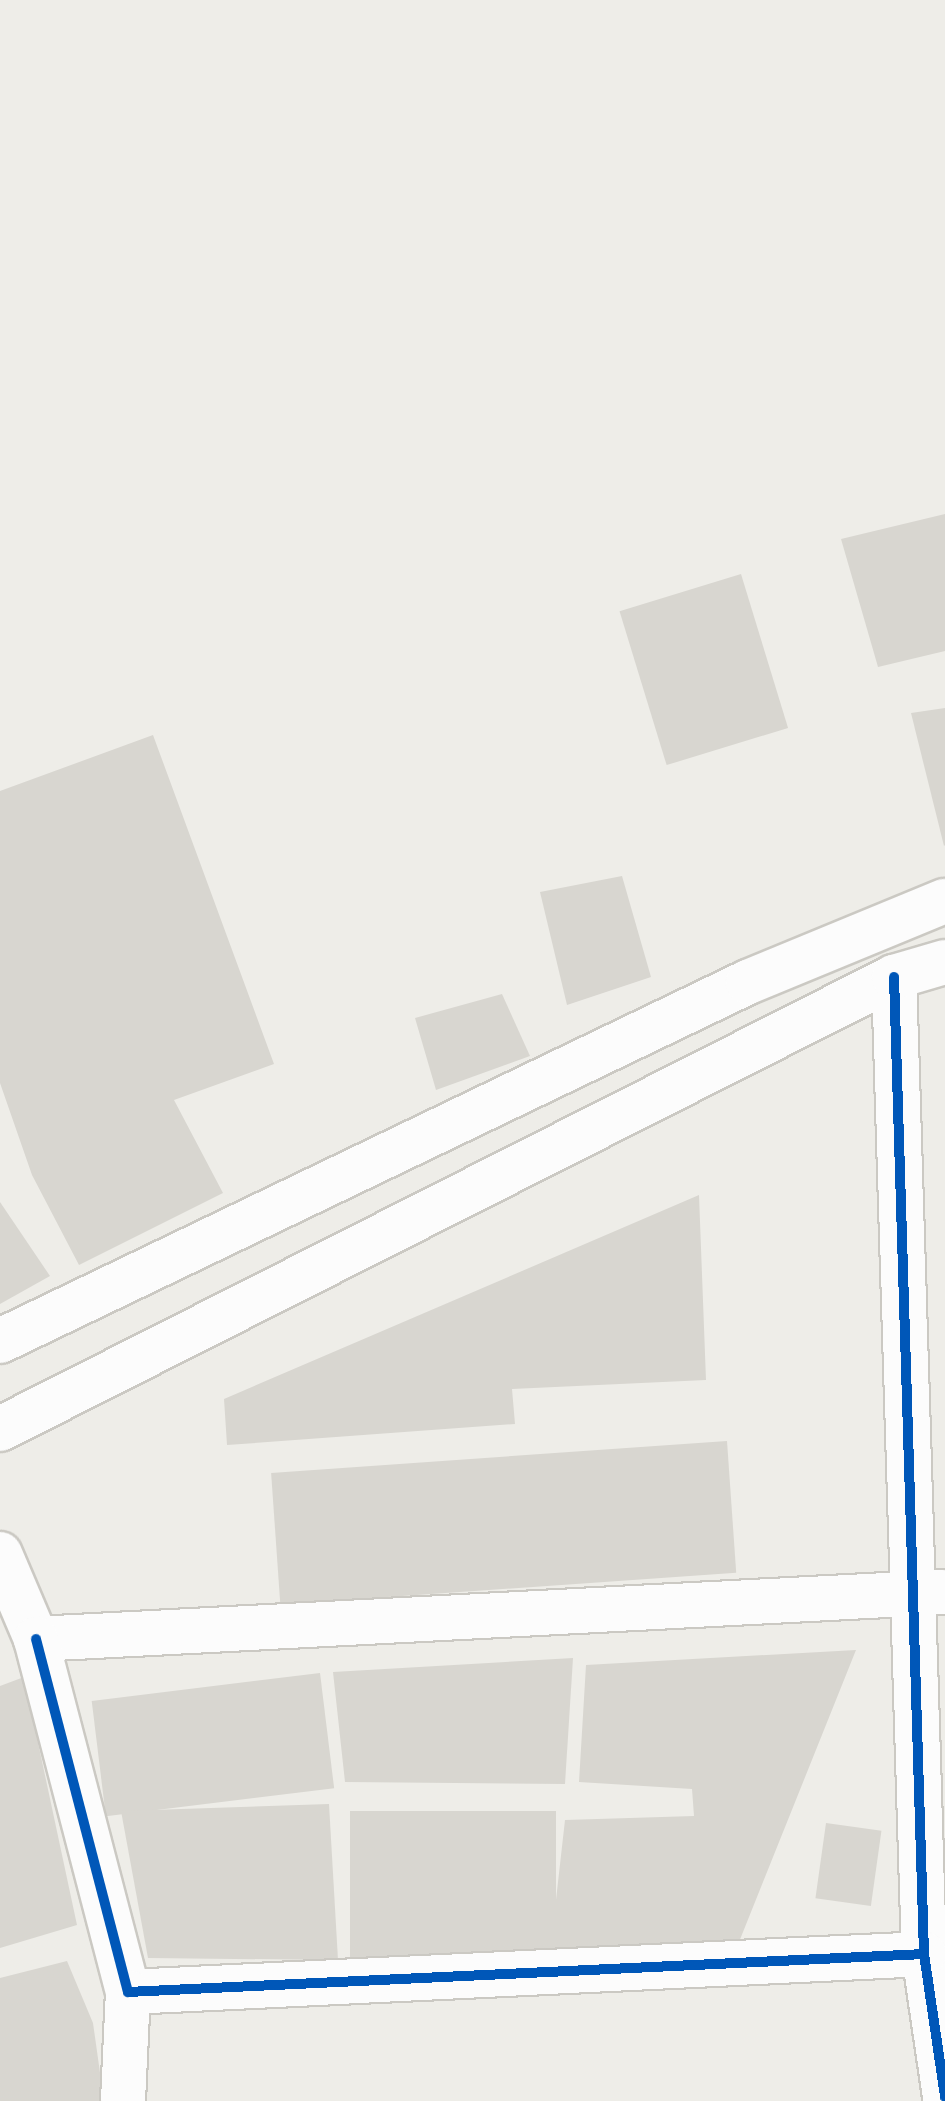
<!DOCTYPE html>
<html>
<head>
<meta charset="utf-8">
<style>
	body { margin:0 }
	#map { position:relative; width:945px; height:2101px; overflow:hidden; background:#eeede8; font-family:"PT Sans Narrow",sans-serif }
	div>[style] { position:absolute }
	.building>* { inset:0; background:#d8d6d0; transform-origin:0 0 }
	.roads { filter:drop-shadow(2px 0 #cbc9c3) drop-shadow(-2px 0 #cbc9c3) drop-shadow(0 2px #cbc9c3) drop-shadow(0 -2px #cbc9c3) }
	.minor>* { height:44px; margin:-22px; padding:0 22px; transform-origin:22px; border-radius:22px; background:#fcfcfc }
	.tertiary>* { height:44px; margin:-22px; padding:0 22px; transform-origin:22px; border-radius:22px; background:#fcfcfc }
	.cycleway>* { height:10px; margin:-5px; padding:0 5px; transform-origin:5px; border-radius:5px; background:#0057b8 }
	span { translate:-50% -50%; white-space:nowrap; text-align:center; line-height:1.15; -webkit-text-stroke:8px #fff; paint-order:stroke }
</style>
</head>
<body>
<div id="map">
	<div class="building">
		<div style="clip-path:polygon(945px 514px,945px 651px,878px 667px,841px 539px)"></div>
		<div style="left:741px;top:574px;width:161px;height:127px;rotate:73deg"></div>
		<div style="clip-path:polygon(945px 708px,945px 845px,944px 846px,911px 713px)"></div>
		<div style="clip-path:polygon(153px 735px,274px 1064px,174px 1100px,223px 1193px,79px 1265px,32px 1175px,0 1083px,0 791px)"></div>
		<div style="clip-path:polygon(622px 876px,651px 977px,567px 1005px,540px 892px)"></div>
		<div style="clip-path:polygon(502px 994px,530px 1056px,436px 1090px,415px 1018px)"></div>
		<div style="clip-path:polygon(699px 1195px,706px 1380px,512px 1389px,515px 1424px,227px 1445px,224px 1399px)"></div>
		<div style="clip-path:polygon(0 1202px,50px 1276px,0 1304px)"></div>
		<div style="left:727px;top:1441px;width:132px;height:457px;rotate:86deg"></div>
		<div style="clip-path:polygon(856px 1650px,737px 1947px,550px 1953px,565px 1820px,694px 1816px,692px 1789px,579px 1782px,586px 1665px)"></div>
		<div style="clip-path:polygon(573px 1658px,565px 1784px,345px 1782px,333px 1672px)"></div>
		<div style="left:320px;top:1673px;width:116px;height:230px;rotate:83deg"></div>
		<div style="clip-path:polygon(24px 1677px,77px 1925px,0 1948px,0 1686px)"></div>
		<div style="clip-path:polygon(329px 1804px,338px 1960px,148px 1958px,121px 1811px)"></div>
		<div style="left:350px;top:1811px;width:206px;height:147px"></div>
		<div style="left:826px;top:1823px;width:56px;height:76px;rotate:8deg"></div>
		<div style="clip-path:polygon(67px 1961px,93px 2023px,104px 2101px,0 2101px,0 1978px)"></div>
	</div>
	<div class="roads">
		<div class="minor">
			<div style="left:894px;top:977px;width:977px;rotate:88.24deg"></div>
			<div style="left:924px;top:1954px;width:145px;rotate:81.6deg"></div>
			<div style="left:0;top:1554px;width:92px;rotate:67deg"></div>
			<div style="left:36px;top:1639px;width:909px;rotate:-2.96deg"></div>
			<div style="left:36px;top:1639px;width:365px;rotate:75.4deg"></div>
			<div style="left:128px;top:1992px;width:797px;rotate:-2.73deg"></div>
			<div style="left:123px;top:2101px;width:109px;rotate:-87.4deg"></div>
		</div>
		<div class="tertiary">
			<div style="left:0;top:1341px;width:830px;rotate:-25.64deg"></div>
			<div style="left:748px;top:982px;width:213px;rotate:-22.4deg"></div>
			<div style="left:0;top:1429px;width:1002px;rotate:-26.82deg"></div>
			<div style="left:894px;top:977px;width:53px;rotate:-16.4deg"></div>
		</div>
	</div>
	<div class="cycleway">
		<div style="left:894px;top:977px;width:977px;rotate:88.24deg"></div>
		<div style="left:924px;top:1954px;width:145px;rotate:81.6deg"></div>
		<div style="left:36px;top:1639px;width:365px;rotate:75.4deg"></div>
		<div style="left:128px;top:1992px;width:797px;rotate:-2.73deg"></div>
	</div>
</div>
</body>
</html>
